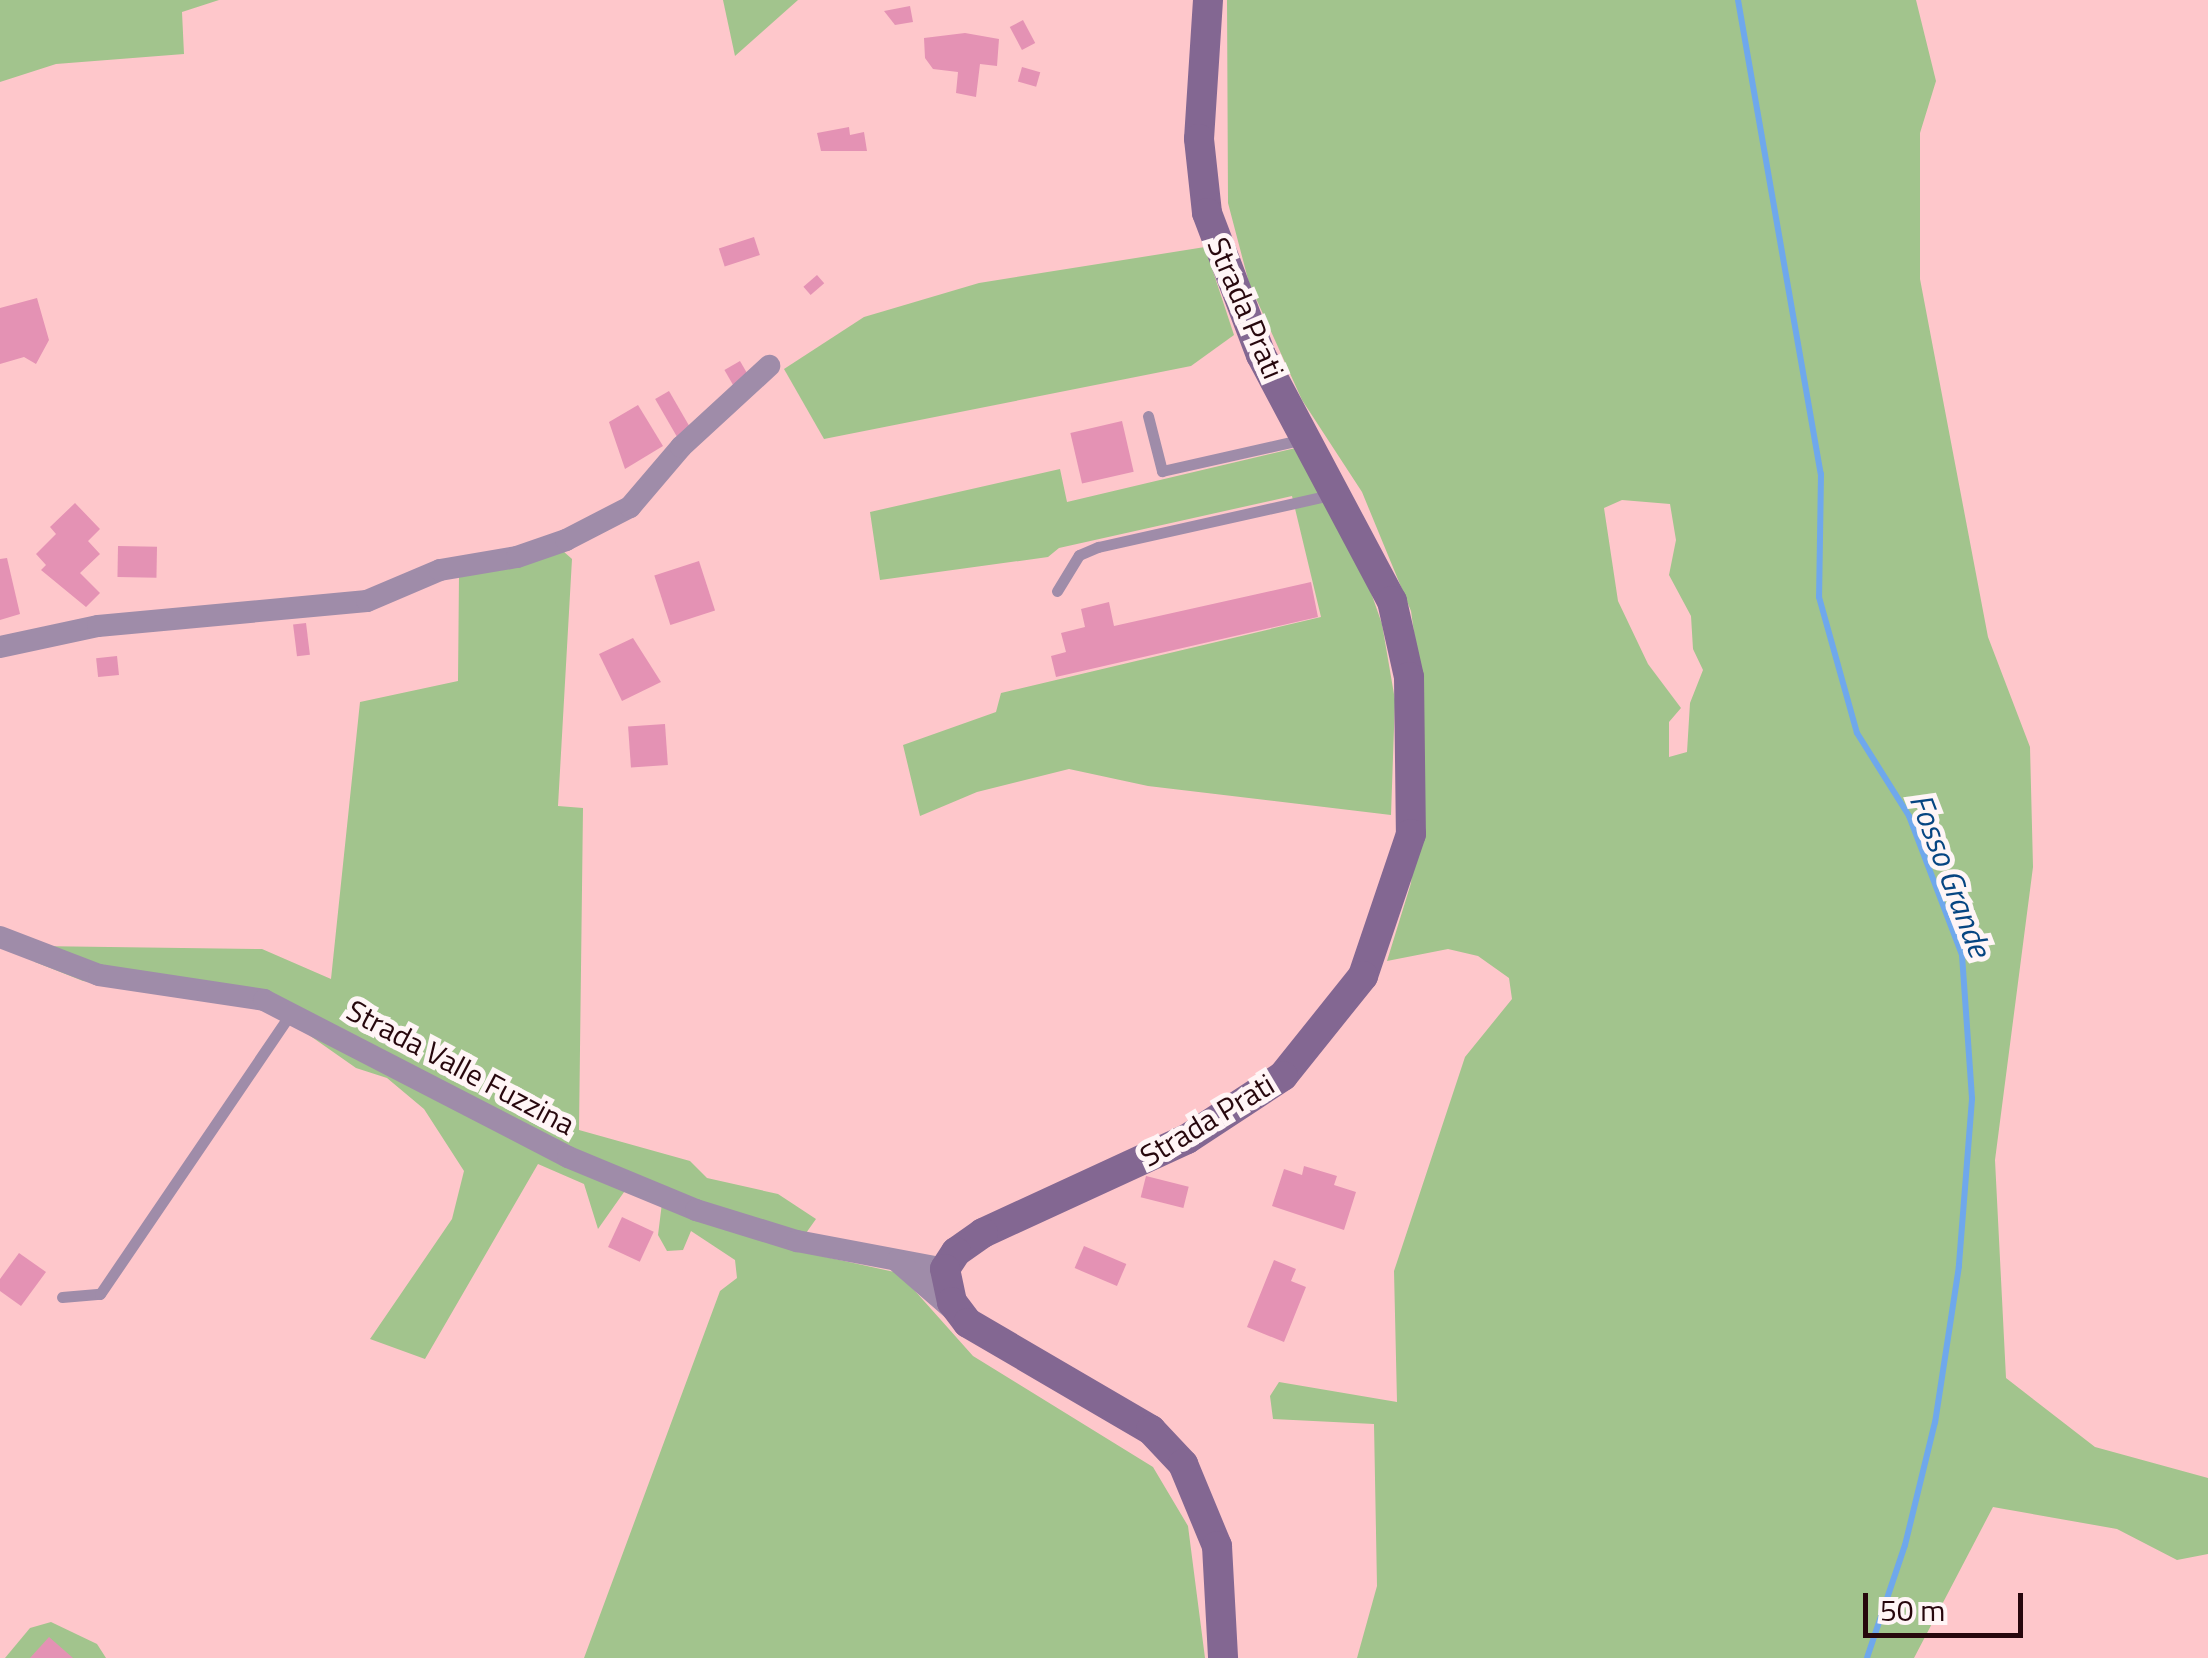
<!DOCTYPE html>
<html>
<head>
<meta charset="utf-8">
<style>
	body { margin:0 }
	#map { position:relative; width:2208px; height:1658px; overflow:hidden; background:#fec7cb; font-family:"Titillium Web",sans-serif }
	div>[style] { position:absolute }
	.green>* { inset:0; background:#a2c48d }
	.stream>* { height:6px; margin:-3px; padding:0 3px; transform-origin:3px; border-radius:3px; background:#6fa8ec }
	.building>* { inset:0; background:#e492b4; transform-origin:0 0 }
	.lane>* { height:11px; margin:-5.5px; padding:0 5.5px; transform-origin:5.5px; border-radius:5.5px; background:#9f8ca9 }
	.street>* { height:22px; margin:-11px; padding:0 11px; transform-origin:11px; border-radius:11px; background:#9f8ca9 }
	.secondary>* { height:30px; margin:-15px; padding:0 15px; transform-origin:15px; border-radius:15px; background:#836792 }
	span { translate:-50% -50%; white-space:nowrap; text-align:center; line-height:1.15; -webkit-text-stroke:10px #fff5f6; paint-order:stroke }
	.street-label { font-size:30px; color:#27070d }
	.water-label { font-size:32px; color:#064582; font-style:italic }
	.scale { position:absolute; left:1863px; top:1593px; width:160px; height:45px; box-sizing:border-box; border:5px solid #27070d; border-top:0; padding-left:12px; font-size:30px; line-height:35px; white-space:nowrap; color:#27070d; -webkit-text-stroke:8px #fff5f6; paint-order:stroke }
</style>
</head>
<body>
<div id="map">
	<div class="green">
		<div style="clip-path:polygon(0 0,219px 0,182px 12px,184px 54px,56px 64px,0 82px)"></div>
		<div style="clip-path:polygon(723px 0,798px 0,735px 56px)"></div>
		<div style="clip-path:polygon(evenodd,1227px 0,1916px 0,1936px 81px,1920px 133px,1920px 279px,1988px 637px,2030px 747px,2033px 867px,1995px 1160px,2006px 1378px,2095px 1447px,2208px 1478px,2208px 1554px,2177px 1560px,2117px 1529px,1993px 1507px,1914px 1658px,1357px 1658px,1377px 1586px,1374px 1424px,1273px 1419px,1270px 1396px,1279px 1382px,1397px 1402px,1394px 1271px,1465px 1057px,1512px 999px,1509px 978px,1478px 956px,1448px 949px,1387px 961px,1411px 883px,1421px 781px,1424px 705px,1411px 611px,1362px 492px,1302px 400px,1249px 283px,1228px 203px,1227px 0,1622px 500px,1670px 504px,1676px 540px,1669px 575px,1691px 616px,1693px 649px,1703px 670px,1690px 703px,1687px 752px,1669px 757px,1669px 722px,1681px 708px,1648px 664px,1618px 601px,1604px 508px,1622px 500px)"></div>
		<div style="clip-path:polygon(1205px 247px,1234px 335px,1191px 366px,824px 439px,784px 369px,864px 317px,979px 283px)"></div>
		<div style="clip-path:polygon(1300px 447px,1359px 558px,1382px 624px,1395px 700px,1391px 815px,1148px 786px,1069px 769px,977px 792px,920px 816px,903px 745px,996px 712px,1001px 693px,1321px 617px,1292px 496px,1059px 548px,1048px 557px,880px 580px,870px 512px,1060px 469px,1067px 502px)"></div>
		<div style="clip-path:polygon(563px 551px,572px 559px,558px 806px,583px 808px,579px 1130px,690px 1161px,707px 1178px,778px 1194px,816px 1219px,794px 1250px,899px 1273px,973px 1356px,1153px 1467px,1188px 1526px,1205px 1658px,584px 1658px,720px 1291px,737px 1278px,735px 1260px,691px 1231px,683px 1250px,667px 1251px,658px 1235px,662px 1203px,629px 1185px,598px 1229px,584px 1184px,538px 1164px,425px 1359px,370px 1339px,452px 1219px,464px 1171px,424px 1109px,387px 1078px,356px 1068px,279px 1014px,246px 1003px,83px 981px,35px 962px,36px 946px,262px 949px,331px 979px,360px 702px,458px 681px,459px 575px)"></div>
		<div style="clip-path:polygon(51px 1622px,97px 1644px,106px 1658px,5px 1658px,30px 1628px)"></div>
	</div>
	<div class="stream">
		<div style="left:1738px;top:0;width:481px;rotate:80.1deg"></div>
		<div style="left:1821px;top:474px;width:123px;rotate:90.9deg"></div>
		<div style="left:1819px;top:597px;width:141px;rotate:74.4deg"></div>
		<div style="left:1857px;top:733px;width:98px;rotate:57.9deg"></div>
		<div style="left:1909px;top:816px;width:149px;rotate:69.1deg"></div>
		<div style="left:1962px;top:955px;width:144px;rotate:86deg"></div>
		<div style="left:1972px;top:1099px;width:168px;rotate:94.5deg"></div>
		<div style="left:1959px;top:1266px;width:158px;rotate:98.7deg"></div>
		<div style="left:1935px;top:1422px;width:127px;rotate:103.7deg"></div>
		<div style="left:1905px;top:1545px;width:119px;rotate:108.6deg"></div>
	</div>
	<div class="building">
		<div style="clip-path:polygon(910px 6px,913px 22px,895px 25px,884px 11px)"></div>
		<div style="left:1023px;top:20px;width:26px;height:15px;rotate:62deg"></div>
		<div style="clip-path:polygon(965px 33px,999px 39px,997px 66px,980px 64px,976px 97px,956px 93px,958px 72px,933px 69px,925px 58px,924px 38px)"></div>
		<div style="left:1022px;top:67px;width:19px;height:15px;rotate:16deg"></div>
		<div style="clip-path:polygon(849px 127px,850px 135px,864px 132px,867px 151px,821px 151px,817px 133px)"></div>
		<div style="left:754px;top:237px;width:19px;height:37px;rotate:72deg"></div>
		<div style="left:817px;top:275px;width:11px;height:18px;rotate:49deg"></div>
		<div style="clip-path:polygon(37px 298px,49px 340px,36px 364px,24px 357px,0 364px,0 308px)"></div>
		<div style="left:740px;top:361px;width:20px;height:18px;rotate:60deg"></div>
		<div style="left:669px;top:391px;width:46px;height:16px;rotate:60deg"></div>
		<div style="clip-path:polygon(638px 405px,663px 446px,625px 469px,609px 422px)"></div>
		<div style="left:1122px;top:421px;width:52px;height:53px;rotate:77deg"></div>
		<div style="clip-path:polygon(75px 503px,100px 529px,88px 541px,100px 554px,80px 573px,100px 593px,86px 607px,41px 570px,46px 565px,36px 554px,56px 534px,50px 527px)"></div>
		<div style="left:118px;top:546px;width:39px;height:31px;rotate:1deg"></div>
		<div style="clip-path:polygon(7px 558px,20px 614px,0 620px,0 559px)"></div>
		<div style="left:699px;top:561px;width:52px;height:47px;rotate:72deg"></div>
		<div style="clip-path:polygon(1311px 582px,1318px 617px,1056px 677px,1051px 656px,1066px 652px,1061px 633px,1085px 627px,1081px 609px,1109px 602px,1114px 626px)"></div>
		<div style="left:306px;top:623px;width:32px;height:13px;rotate:83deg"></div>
		<div style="clip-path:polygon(633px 638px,661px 682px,622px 701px,599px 654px)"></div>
		<div style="left:117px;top:656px;width:19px;height:21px;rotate:84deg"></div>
		<div style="left:665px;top:724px;width:41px;height:37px;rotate:86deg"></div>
		<div style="clip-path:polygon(1304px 1166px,1337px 1176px,1334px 1185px,1356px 1192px,1344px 1230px,1272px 1206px,1284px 1169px,1302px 1175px)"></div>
		<div style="left:1146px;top:1176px;width:44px;height:22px;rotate:14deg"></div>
		<div style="left:622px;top:1217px;width:35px;height:33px;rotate:25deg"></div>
		<div style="left:1084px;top:1246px;width:46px;height:24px;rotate:23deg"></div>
		<div style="clip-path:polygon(19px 1253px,46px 1272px,21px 1306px,0 1291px,0 1279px)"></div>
		<div style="clip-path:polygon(1274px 1260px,1296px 1269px,1291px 1281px,1306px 1287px,1284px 1342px,1247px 1327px)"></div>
		<div style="clip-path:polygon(49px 1637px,73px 1658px,30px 1658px)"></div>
	</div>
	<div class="lane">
		<div style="left:1148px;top:416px;width:57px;rotate:75.7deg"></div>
		<div style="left:1162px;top:471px;width:146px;rotate:-12.7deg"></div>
		<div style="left:1057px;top:591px;width:42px;rotate:-58.6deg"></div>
		<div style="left:1079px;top:555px;width:21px;rotate:-23deg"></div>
		<div style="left:1098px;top:547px;width:243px;rotate:-12.6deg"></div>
		<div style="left:62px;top:1297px;width:38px;rotate:-5deg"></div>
		<div style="left:100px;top:1294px;width:341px;rotate:-55.8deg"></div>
	</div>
	<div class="street">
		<div style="left:0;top:647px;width:100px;rotate:-12.1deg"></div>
		<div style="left:98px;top:626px;width:270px;rotate:-5.3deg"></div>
		<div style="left:367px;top:601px;width:79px;rotate:-23deg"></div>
		<div style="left:440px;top:570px;width:78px;rotate:-9.6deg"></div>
		<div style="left:517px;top:557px;width:52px;rotate:-19.1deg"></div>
		<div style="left:566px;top:540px;width:72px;rotate:-27.3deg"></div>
		<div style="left:630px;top:507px;width:79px;rotate:-49.6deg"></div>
		<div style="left:681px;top:447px;width:120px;rotate:-42.6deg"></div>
		<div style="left:0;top:937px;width:106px;rotate:21deg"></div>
		<div style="left:99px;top:975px;width:167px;rotate:8.6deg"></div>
		<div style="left:264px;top:1000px;width:342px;rotate:27.3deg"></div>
		<div style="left:568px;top:1157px;width:139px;rotate:22.5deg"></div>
		<div style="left:696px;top:1210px;width:106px;rotate:17.1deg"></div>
		<div style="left:797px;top:1241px;width:151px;rotate:10.7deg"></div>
		<div style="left:897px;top:1261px;width:81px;rotate:41deg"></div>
	</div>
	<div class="secondary">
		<div style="left:1208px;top:0;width:139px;rotate:93.7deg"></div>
		<div style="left:1199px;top:139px;width:74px;rotate:83.8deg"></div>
		<div style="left:1207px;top:213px;width:152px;rotate:69.2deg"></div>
		<div style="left:1261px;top:355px;width:279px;rotate:62deg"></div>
		<div style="left:1392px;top:601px;width:78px;rotate:77.4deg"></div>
		<div style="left:1409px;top:677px;width:157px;rotate:89.3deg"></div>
		<div style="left:1411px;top:834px;width:150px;rotate:108.7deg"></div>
		<div style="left:1363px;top:976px;width:128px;rotate:128.7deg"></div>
		<div style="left:1283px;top:1076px;width:115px;rotate:146.7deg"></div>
		<div style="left:1187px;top:1139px;width:225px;rotate:155.3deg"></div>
		<div style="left:983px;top:1233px;width:33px;rotate:145deg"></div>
		<div style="left:956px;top:1252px;width:20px;rotate:123deg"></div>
		<div style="left:945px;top:1269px;width:34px;rotate:78deg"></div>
		<div style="left:952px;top:1302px;width:26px;rotate:53deg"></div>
		<div style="left:968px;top:1323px;width:212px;rotate:30.3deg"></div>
		<div style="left:1151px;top:1430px;width:47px;rotate:46.7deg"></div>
		<div style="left:1183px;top:1464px;width:89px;rotate:67.5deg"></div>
		<div style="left:1217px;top:1546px;width:112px;rotate:86.9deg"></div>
	</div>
	<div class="street-label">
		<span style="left:1246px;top:308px;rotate:67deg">Strada Prati</span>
		<span style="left:461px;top:1067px;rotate:28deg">Strada Valle Fuzzina</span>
		<span style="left:1207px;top:1120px;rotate:-31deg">Strada Prati</span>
	</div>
	<div class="water-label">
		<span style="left:1951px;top:875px;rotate:69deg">Fosso Grande</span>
	</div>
	<div class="scale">50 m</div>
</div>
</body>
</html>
